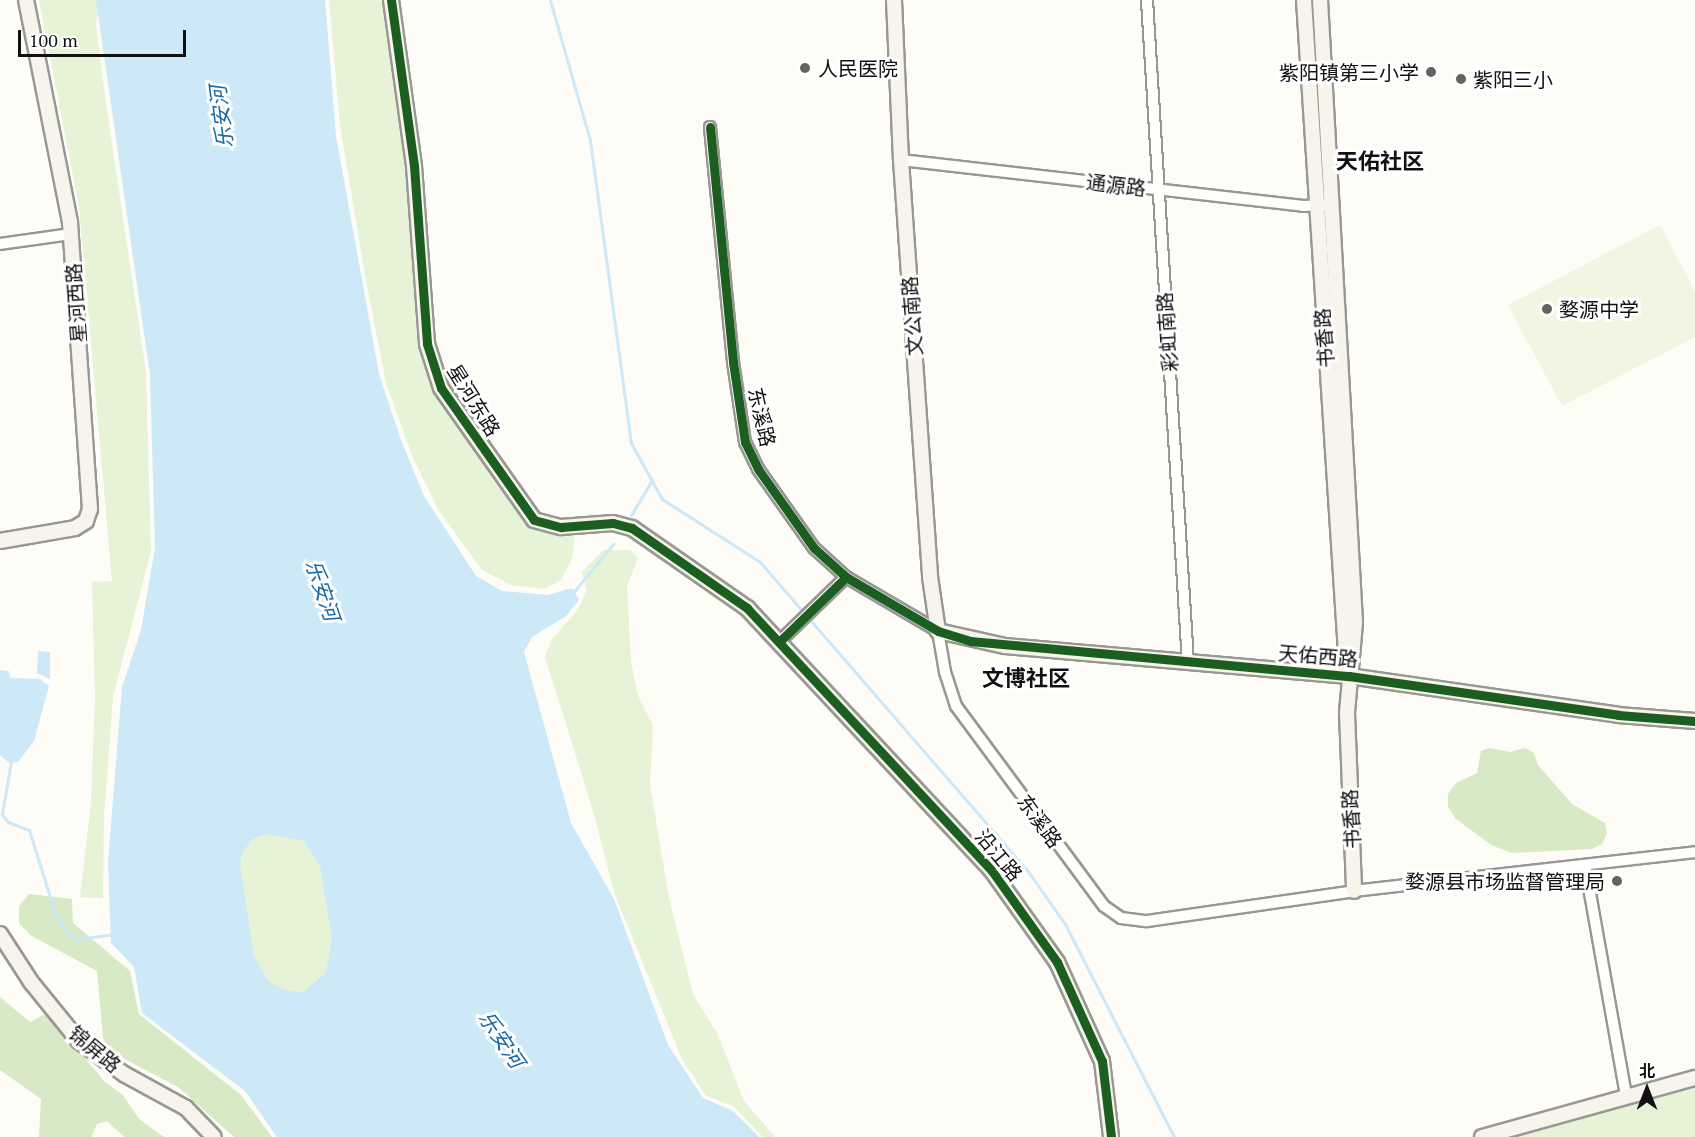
<!DOCTYPE html>
<html>
<head>
<meta charset="utf-8">
<style>
	body { margin:0 }
	#map { position:relative; width:1695px; height:1137px; overflow:hidden; background:#fdfcf7; font-family:"PT Serif","Noto Sans SC",serif }
	div>[style] { position:absolute }
	.green>* { inset:0; background:#e7f3d7 }
	.forest>* { inset:0; background:#d8eac5 }
	.pitch>* { inset:0; background:#f0f6e1 }
	.water>* { inset:0; background:#cde8f7 }
	.stream>* { height:3px; margin:-1.5px; padding:0 1.5px; transform-origin:1.5px; border-radius:1.5px; background:#cde8f7 }
	.roads { filter:drop-shadow(2px 0 #979795) drop-shadow(-2px 0 #979795) drop-shadow(0 2px #979795) drop-shadow(0 -2px #979795) }
	.street>* { height:10px; margin:-5px; padding:0 5px; transform-origin:5px; border-radius:5px; background:#fffffe }
	.secondary>* { height:14px; margin:-7px; padding:0 7px; transform-origin:7px; border-radius:7px; background:#f6f4eb }
	.cycleway>* { height:9px; margin:-4.5px; padding:0 4.5px; transform-origin:4.5px; border-radius:4.5px; background:#1b5e20 }
	.dots>* { width:16px; height:16px; translate:-50% -50%; box-sizing:border-box; border:3px solid #fff; border-radius:50% }
	span { translate:-50% -50%; white-space:nowrap; text-align:center; line-height:1.15; -webkit-text-stroke:6px #fff; paint-order:stroke }
	.poi-label { font-size:20px; color:#111 }
	.left { translate:0 -50%; text-align:left }
	.right { translate:-100% -50%; text-align:right }
	.street-label { font-size:20px; color:#111 }
	.water-label { font-size:21px; color:#1768a6; font-style:italic }
	.quarter-label { font-size:22px; color:#111; font-weight:700 }
	.north { position:absolute; left:1617px; top:1059px; width:60px; height:60px; -webkit-text-stroke:4px #fff; paint-order:stroke; rotate:0deg; font-size:16px; font-weight:700; line-height:24px; text-align:center; color:#111 }
	.north::after { content:''; display:block; margin:auto; width:21px; height:27px; background:#111; clip-path:polygon(50% 0,100% 100%,50% 72%,0 100%) }
	.scale { position:absolute; left:18px; top:30px; width:168px; height:27px; box-sizing:border-box; border:3px solid #111; border-top:0; padding-left:8px; font-size:18px; line-height:21px; white-space:nowrap; color:#111; -webkit-text-stroke:4px #fff; paint-order:stroke }
</style>
</head>
<body>
<div id="map">
	<div class="green">
		<div style="clip-path:polygon(39px 0,101px 0,96px 24px,106px 104px,146px 372px,151px 551px,113px 697px,104px 816px,103px 898px,80px 897px,91px 802px,95px 697px,92px 582px,112px 581px,79px 207px)"></div>
		<div style="clip-path:polygon(329px 0,395px 0,429px 370px,522px 512px,575px 537px,572px 559px,561px 580px,545px 589px,511px 585px,482px 570px,439px 511px,413px 458px,386px 383px,365px 275px,340px 125px)"></div>
		<div style="clip-path:polygon(603px 550px,630px 550px,638px 558px,627px 586px,631px 661px,637px 693px,653px 726px,650px 785px,669px 898px,693px 994px,718px 1035px,744px 1101px,775px 1137px,763px 1137px,733px 1106px,706px 1096px,682px 1059px,615px 895px,591px 804px,545px 657px,552px 639px,577px 611px,587px 591px,582px 572px)"></div>
		<div style="clip-path:polygon(303px 813px,342px 932px,304px 1044px,116px 879px)"></div>
		<div style="clip-path:polygon(1695px 1088px,1695px 1137px,1505px 1137px,1638px 1102px)"></div>
	</div>
	<div class="forest">
		<div style="clip-path:polygon(1489px 748px,1510px 752px,1525px 748px,1534px 753px,1538px 765px,1572px 804px,1605px 823px,1607px 833px,1602px 844px,1592px 849px,1512px 853px,1491px 845px,1455px 818px,1448px 807px,1448px 794px,1456px 783px,1477px 773px,1481px 751px)"></div>
		<div style="clip-path:polygon(29px 894px,72px 899px,73px 923px,130px 971px,139px 1014px,241px 1095px,272px 1137px,234px 1137px,178px 1087px,111px 1052px,103px 1038px,97px 971px,30px 935px,19px 923px,19px 906px)"></div>
		<div style="clip-path:polygon(0 997px,30px 1022px,47px 1013px,105px 1082px,123px 1095px,139px 1119px,164px 1137px,124px 1137px,107px 1121px,97px 1124px,91px 1137px,39px 1137px,41px 1099px,0 1070px)"></div>
	</div>
	<div class="pitch">
		<div style="clip-path:polygon(1660px 225px,1695px 291px,1695px 337px,1562px 406px,1508px 305px)"></div>
	</div>
	<div class="water">
		<div style="clip-path:polygon(evenodd,96px 0,325px 0,336px 136px,379px 374px,401px 440px,424px 496px,476px 576px,502px 591px,548px 595px,572px 588px,579px 600px,566px 616px,532px 637px,524px 652px,571px 823px,614px 899px,668px 1045px,703px 1098px,733px 1111px,759px 1137px,277px 1137px,245px 1091px,142px 1013px,134px 967px,111px 943px,108px 862px,122px 687px,141px 630px,155px 548px,150px 375px,96px 0,267px 834px,304px 841px,320px 866px,332px 938px,326px 973px,303px 992px,284px 990px,268px 981px,254px 956px,240px 865px,242px 852px,254px 838px,267px 834px)"></div>
		<div style="clip-path:polygon(38px 651px,50px 652px,50px 679px,37px 673px)"></div>
		<div style="clip-path:polygon(0 670px,9px 671px,10px 678px,40px 679px,49px 686px,34px 741px,18px 762px,9px 763px,0 755px)"></div>
	</div>
	<div class="stream">
		<div style="left:550px;top:0;width:146px;rotate:74.1deg"></div>
		<div style="left:590px;top:140px;width:306px;rotate:82.3deg"></div>
		<div style="left:631px;top:443px;width:64px;rotate:61deg"></div>
		<div style="left:662px;top:499px;width:117px;rotate:32.7deg"></div>
		<div style="left:760px;top:562px;width:408px;rotate:49.1deg"></div>
		<div style="left:1027px;top:870px;width:66px;rotate:54.9deg"></div>
		<div style="left:1065px;top:924px;width:239px;rotate:62.9deg"></div>
		<div style="left:631px;top:515px;width:41px;rotate:-59deg"></div>
		<div style="left:571px;top:595px;width:67px;rotate:-50.4deg"></div>
		<div style="left:11px;top:761px;width:54px;rotate:99.6deg"></div>
		<div style="left:2px;top:814px;width:10px;rotate:53deg"></div>
		<div style="left:8px;top:822px;width:22px;rotate:21deg"></div>
		<div style="left:29px;top:830px;width:87px;rotate:72.6deg"></div>
		<div style="left:55px;top:913px;width:27px;rotate:59deg"></div>
		<div style="left:69px;top:936px;width:9px;rotate:18deg"></div>
		<div style="left:78px;top:939px;width:35px;rotate:-8deg"></div>
	</div>
	<div class="roads">
		<div class="street">
			<div style="left:1147px;top:0;width:664px;rotate:86.46deg"></div>
			<div style="left:710px;top:127px;width:236px;rotate:84.4deg"></div>
			<div style="left:733px;top:362px;width:81px;rotate:81.5deg"></div>
			<div style="left:745px;top:442px;width:30px;rotate:64deg"></div>
			<div style="left:758px;top:469px;width:97px;rotate:54.7deg"></div>
			<div style="left:814px;top:548px;width:43px;rotate:42.2deg"></div>
			<div style="left:846px;top:577px;width:107px;rotate:30.4deg"></div>
			<div style="left:938px;top:631px;width:42px;rotate:80.3deg"></div>
			<div style="left:945px;top:672px;width:36px;rotate:72deg"></div>
			<div style="left:956px;top:706px;width:249px;rotate:53.5deg"></div>
			<div style="left:1104px;top:906px;width:21px;rotate:35deg"></div>
			<div style="left:1121px;top:918px;width:26px;rotate:7deg"></div>
			<div style="left:1147px;top:921px;width:209px;rotate:-8.2deg"></div>
			<div style="left:1354px;top:891px;width:343px;rotate:-6.5deg"></div>
			<div style="left:901px;top:160px;width:405px;rotate:6.5deg"></div>
			<div style="left:1303px;top:206px;width:27px;rotate:-2deg"></div>
			<div style="left:0;top:244px;width:72px;rotate:-8deg"></div>
			<div style="left:779px;top:642px;width:93px;rotate:-44.1deg"></div>
			<div style="left:1585px;top:865px;width:235px;rotate:79.9deg"></div>
		</div>
		<div class="secondary">
			<div style="left:391px;top:0;width:168px;rotate:82.1deg"></div>
			<div style="left:414px;top:166px;width:178px;rotate:85.8deg"></div>
			<div style="left:427px;top:344px;width:46px;rotate:72.3deg"></div>
			<div style="left:441px;top:388px;width:161px;rotate:54.8deg"></div>
			<div style="left:534px;top:520px;width:28px;rotate:15deg"></div>
			<div style="left:561px;top:527px;width:52px;rotate:-4.4deg"></div>
			<div style="left:613px;top:523px;width:20px;rotate:15deg"></div>
			<div style="left:632px;top:528px;width:140px;rotate:34.8deg"></div>
			<div style="left:747px;top:608px;width:359px;rotate:47deg"></div>
			<div style="left:992px;top:871px;width:112px;rotate:54.5deg"></div>
			<div style="left:1057px;top:962px;width:109px;rotate:65.6deg"></div>
			<div style="left:1102px;top:1061px;width:77px;rotate:83.2deg"></div>
			<div style="left:894px;top:0;width:160px;rotate:87.5deg"></div>
			<div style="left:901px;top:160px;width:418px;rotate:86deg"></div>
			<div style="left:930px;top:577px;width:55px;rotate:81.6deg"></div>
			<div style="left:938px;top:631px;width:69px;rotate:12.6deg"></div>
			<div style="left:1005px;top:646px;width:345px;rotate:5deg"></div>
			<div style="left:1349px;top:676px;width:272px;rotate:8.2deg"></div>
			<div style="left:1618px;top:715px;width:77px;rotate:4.5deg"></div>
			<div style="left:1304px;top:0;width:654px;rotate:86.32deg"></div>
			<div style="left:1320px;top:0;width:624px;rotate:86.78deg"></div>
			<div style="left:1355px;top:623px;width:90px;rotate:95.1deg"></div>
			<div style="left:1347px;top:713px;width:178px;rotate:87.7deg"></div>
			<div style="left:0;top:541px;width:76px;rotate:-9.8deg"></div>
			<div style="left:75px;top:528px;width:13px;rotate:-32deg"></div>
			<div style="left:86px;top:521px;width:13px;rotate:-72deg"></div>
			<div style="left:90px;top:509px;width:288px;rotate:-94deg"></div>
			<div style="left:70px;top:222px;width:226px;rotate:-101.2deg"></div>
			<div style="left:0;top:934px;width:57px;rotate:57.1deg"></div>
			<div style="left:31px;top:982px;width:76px;rotate:50.9deg"></div>
			<div style="left:79px;top:1041px;width:56px;rotate:36.3deg"></div>
			<div style="left:124px;top:1074px;width:71px;rotate:28.7deg"></div>
			<div style="left:186px;top:1108px;width:40px;rotate:46deg"></div>
			<div style="left:1482px;top:1137px;width:221px;rotate:-15.5deg"></div>
		</div>
	</div>
	<div class="cycleway">
		<div style="left:391px;top:0;width:168px;rotate:82.1deg"></div>
		<div style="left:414px;top:166px;width:178px;rotate:85.8deg"></div>
		<div style="left:427px;top:344px;width:46px;rotate:72.3deg"></div>
		<div style="left:441px;top:388px;width:161px;rotate:54.8deg"></div>
		<div style="left:534px;top:520px;width:28px;rotate:15deg"></div>
		<div style="left:561px;top:527px;width:52px;rotate:-4.4deg"></div>
		<div style="left:613px;top:523px;width:20px;rotate:15deg"></div>
		<div style="left:632px;top:528px;width:140px;rotate:34.8deg"></div>
		<div style="left:747px;top:608px;width:359px;rotate:47deg"></div>
		<div style="left:992px;top:871px;width:112px;rotate:54.5deg"></div>
		<div style="left:1057px;top:962px;width:109px;rotate:65.6deg"></div>
		<div style="left:1102px;top:1061px;width:77px;rotate:83.2deg"></div>
		<div style="left:710px;top:127px;width:236px;rotate:84.4deg"></div>
		<div style="left:733px;top:362px;width:81px;rotate:81.5deg"></div>
		<div style="left:745px;top:442px;width:30px;rotate:64deg"></div>
		<div style="left:758px;top:469px;width:97px;rotate:54.7deg"></div>
		<div style="left:814px;top:548px;width:43px;rotate:42.2deg"></div>
		<div style="left:846px;top:577px;width:107px;rotate:30.4deg"></div>
		<div style="left:938px;top:631px;width:34px;rotate:17deg"></div>
		<div style="left:970px;top:641px;width:381px;rotate:5.3deg"></div>
		<div style="left:1349px;top:676px;width:272px;rotate:8.2deg"></div>
		<div style="left:1618px;top:715px;width:77px;rotate:4.5deg"></div>
		<div style="left:779px;top:642px;width:93px;rotate:-44.1deg"></div>
	</div>
	<div class="dots">
		<div style="left:805px;top:68px;background:#646362"></div>
		<div style="left:1431px;top:72px;background:#646362"></div>
		<div style="left:1461px;top:79px;background:#646362"></div>
		<div style="left:1547px;top:309px;background:#646362"></div>
		<div style="left:1617px;top:881px;background:#646362"></div>
	</div>
	<div class="poi-label">
		<span class="left" style="left:818px;top:68px">人民医院</span>
		<span class="right" style="left:1419px;top:72px">紫阳镇第三小学</span>
		<span class="left" style="left:1473px;top:79px">紫阳三小</span>
		<span class="left" style="left:1559px;top:309px">婺源中学</span>
		<span class="right" style="left:1605px;top:881px">婺源县市场监督管理局</span>
	</div>
	<div class="street-label">
		<span style="left:1116px;top:185px;rotate:7deg">通源路</span>
		<span style="left:76px;top:303px;rotate:-94deg">星河西路</span>
		<span style="left:912px;top:316px;rotate:-94deg">文公南路</span>
		<span style="left:1167px;top:332px;rotate:-94deg">彩虹南路</span>
		<span style="left:1324px;top:338px;rotate:-94deg">书香路</span>
		<span style="left:474px;top:400px;rotate:58deg">星河东路</span>
		<span style="left:762px;top:417px;rotate:77deg">东溪路</span>
		<span style="left:1318px;top:656px;rotate:5deg">天佑西路</span>
		<span style="left:1351px;top:819px;rotate:-93deg">书香路</span>
		<span style="left:1040px;top:821px;rotate:54deg">东溪路</span>
		<span style="left:999px;top:855px;rotate:50deg">沿江路</span>
		<span style="left:95px;top:1049px;rotate:40deg">锦屏路</span>
	</div>
	<div class="water-label">
		<span style="left:221px;top:117px;rotate:-97deg">乐安河</span>
		<span style="left:323px;top:590px;rotate:71deg">乐安河</span>
		<span style="left:502px;top:1039px;rotate:56deg">乐安河</span>
	</div>
	<div class="quarter-label">
		<span style="left:1380px;top:161px">天佑社区</span>
		<span style="left:1026px;top:678px">文博社区</span>
	</div>
	<div class="north">北</div>
	<div class="scale">100 m</div>
</div>
</body>
</html>
